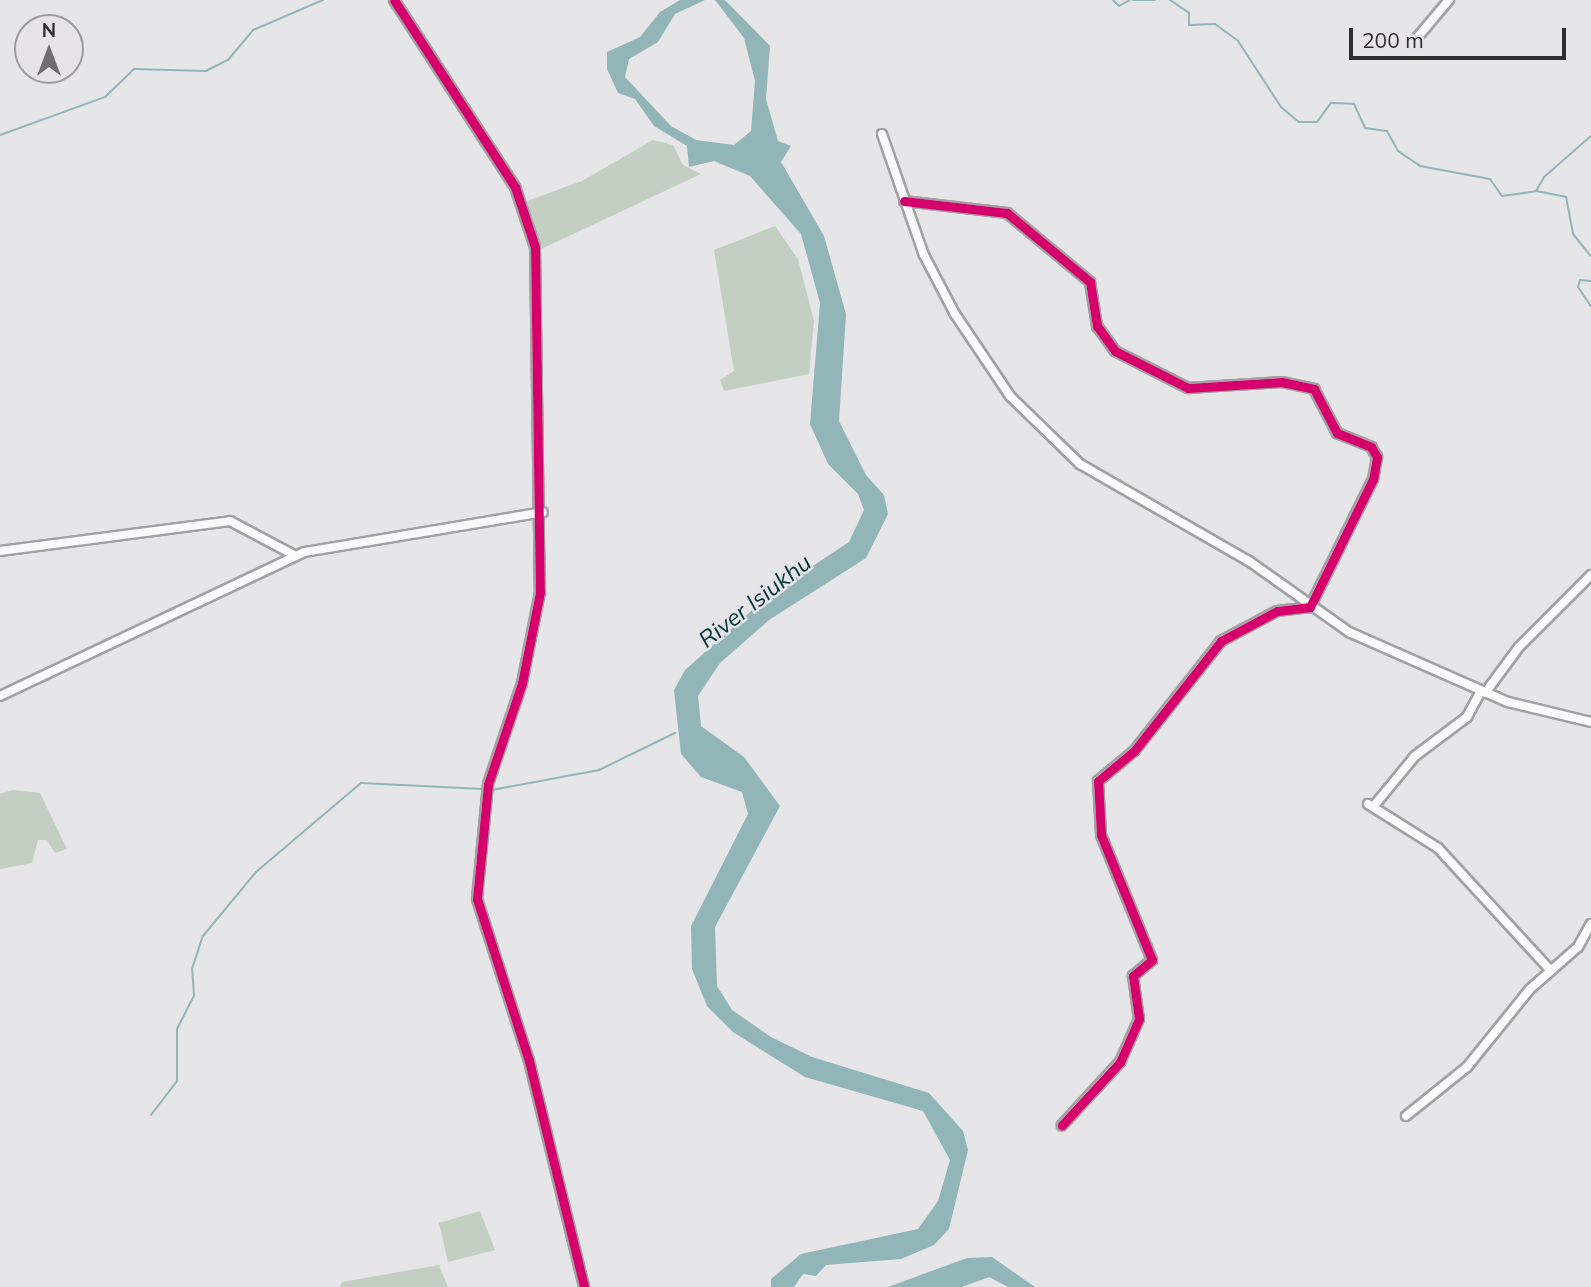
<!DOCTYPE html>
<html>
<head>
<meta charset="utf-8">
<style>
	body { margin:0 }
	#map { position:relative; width:1591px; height:1287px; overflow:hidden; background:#e6e5e8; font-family:Mulish,sans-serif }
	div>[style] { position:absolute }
	.green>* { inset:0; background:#c3cfc2 }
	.water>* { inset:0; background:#92b5b8 }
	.stream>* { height:2px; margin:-1px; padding:0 1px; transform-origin:1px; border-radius:1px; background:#92b5b8 }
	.roads { filter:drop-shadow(2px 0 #a2a1a3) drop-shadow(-2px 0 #a2a1a3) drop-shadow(0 2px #a2a1a3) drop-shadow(0 -2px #a2a1a3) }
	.minor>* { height:8px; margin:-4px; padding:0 4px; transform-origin:4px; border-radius:4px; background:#fbfbfc }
	.cycleway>* { height:9px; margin:-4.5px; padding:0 4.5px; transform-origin:4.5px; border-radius:4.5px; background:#d6006c }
	span { translate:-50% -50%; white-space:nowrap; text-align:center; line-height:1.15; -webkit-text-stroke:5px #e6e4e9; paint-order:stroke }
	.water-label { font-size:23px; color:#003537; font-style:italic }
	.north { position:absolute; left:14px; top:14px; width:70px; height:70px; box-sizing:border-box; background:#e6e4e9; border:2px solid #9c9b9e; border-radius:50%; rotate:0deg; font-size:19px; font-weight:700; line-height:28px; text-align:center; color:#2d2d2e }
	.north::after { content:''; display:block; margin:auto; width:24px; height:32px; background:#6e6d6f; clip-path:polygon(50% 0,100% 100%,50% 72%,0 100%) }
	.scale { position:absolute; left:1349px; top:28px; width:217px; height:32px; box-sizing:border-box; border:4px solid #2d2d2e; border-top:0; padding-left:9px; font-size:21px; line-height:24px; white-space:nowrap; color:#2d2d2e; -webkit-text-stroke:5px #e6e4e9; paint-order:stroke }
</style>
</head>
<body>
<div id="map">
	<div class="green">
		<div style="clip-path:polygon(653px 140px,673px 145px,683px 165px,701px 174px,539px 250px,527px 201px,582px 181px)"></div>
		<div style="clip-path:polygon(775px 226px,798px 259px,814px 321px,809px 374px,724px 391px,720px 380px,734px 371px,714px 250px)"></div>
		<div style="clip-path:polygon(12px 790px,40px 793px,67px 849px,55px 853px,47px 840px,38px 840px,32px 863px,0 869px,0 794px)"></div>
		<div style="clip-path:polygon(480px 1211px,495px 1250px,448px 1262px,439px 1223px)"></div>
		<div style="clip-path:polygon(439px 1265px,448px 1287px,340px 1287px,342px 1282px)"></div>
	</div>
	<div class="water">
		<div style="clip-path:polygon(680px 0,705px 0,675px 14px,658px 42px,629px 59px,625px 77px,671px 126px,696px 140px,734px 145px,751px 131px,755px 81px,744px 38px,715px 0,725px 0,770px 46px,766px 99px,778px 141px,791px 146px,781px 162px,824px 236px,846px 314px,839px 421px,866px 475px,884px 495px,888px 514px,866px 558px,769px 620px,720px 663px,698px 696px,701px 726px,744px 757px,780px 806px,715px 927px,717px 986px,732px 1010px,771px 1037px,812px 1057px,929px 1093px,963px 1131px,968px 1150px,949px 1229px,934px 1245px,901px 1259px,826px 1265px,816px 1276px,803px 1274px,794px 1287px,771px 1287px,771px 1279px,801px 1254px,918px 1229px,938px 1201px,950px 1160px,923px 1111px,805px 1077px,733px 1032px,707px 1006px,692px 969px,691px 926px,748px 814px,742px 792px,701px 777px,681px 754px,674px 690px,685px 670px,769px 595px,849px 542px,864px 510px,858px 494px,828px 464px,810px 424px,820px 303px,801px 234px,750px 176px,714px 161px,689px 167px,687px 146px,654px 126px,635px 99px,618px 93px,607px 69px,607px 52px,640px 37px,660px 12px)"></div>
		<div style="clip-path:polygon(992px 1257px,1035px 1287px,1008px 1287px,989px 1277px,962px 1287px,888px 1287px,967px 1258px)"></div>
	</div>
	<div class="stream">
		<div style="left:1113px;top:0;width:8px;rotate:45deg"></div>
		<div style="left:1119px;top:6px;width:13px;rotate:-29deg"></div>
		<div style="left:1133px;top:0;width:22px"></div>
		<div style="left:1170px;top:0;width:23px;rotate:34deg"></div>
		<div style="left:1189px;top:13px;width:12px;rotate:90deg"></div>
		<div style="left:1189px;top:25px;width:26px;rotate:-2deg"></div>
		<div style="left:1215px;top:24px;width:29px;rotate:36deg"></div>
		<div style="left:1238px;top:41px;width:79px;rotate:56.9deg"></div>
		<div style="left:1281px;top:107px;width:23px;rotate:40deg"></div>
		<div style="left:1299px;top:122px;width:18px"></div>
		<div style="left:1317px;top:122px;width:24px;rotate:-54deg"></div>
		<div style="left:1331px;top:103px;width:23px;rotate:2deg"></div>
		<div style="left:1354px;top:104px;width:26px;rotate:65deg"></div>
		<div style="left:1365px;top:128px;width:22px;rotate:8deg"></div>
		<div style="left:1387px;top:131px;width:23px;rotate:61deg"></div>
		<div style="left:1398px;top:151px;width:27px;rotate:34deg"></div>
		<div style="left:1420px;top:166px;width:71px;rotate:10.5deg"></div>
		<div style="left:1490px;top:179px;width:21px;rotate:55deg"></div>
		<div style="left:1502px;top:196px;width:34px;rotate:-8deg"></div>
		<div style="left:1536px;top:191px;width:31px;rotate:11deg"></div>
		<div style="left:1566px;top:197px;width:38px;rotate:79deg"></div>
		<div style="left:1573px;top:234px;width:28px;rotate:51deg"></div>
		<div style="left:0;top:135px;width:112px;rotate:-19.9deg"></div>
		<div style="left:105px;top:97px;width:40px;rotate:-44deg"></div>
		<div style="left:134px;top:69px;width:72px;rotate:1.6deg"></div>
		<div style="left:206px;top:71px;width:25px;rotate:-27deg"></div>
		<div style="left:228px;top:60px;width:39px;rotate:-50deg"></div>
		<div style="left:253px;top:30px;width:76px;rotate:-23.2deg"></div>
		<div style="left:1536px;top:191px;width:16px;rotate:-60deg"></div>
		<div style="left:1544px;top:177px;width:62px;rotate:-41.1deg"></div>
		<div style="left:1591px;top:281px;width:11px;rotate:-175deg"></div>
		<div style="left:1580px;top:280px;width:7px;rotate:106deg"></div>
		<div style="left:1578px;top:287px;width:23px;rotate:56deg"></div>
		<div style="left:492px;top:790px;width:109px;rotate:-10.6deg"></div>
		<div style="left:599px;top:770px;width:85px;rotate:-26deg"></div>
		<div style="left:151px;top:1115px;width:43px;rotate:-52.6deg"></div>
		<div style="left:177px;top:1081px;width:52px;rotate:-90deg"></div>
		<div style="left:177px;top:1029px;width:38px;rotate:-63deg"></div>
		<div style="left:194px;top:995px;width:26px;rotate:-94deg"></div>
		<div style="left:192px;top:969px;width:35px;rotate:-72deg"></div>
		<div style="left:203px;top:936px;width:83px;rotate:-50.4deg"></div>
		<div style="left:256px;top:872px;width:138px;rotate:-40.3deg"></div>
		<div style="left:361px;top:783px;width:122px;rotate:2.8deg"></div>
	</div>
	<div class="roads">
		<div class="minor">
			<div style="left:394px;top:0;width:223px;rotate:57.1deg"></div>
			<div style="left:515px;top:187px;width:63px;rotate:71.6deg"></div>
			<div style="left:535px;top:247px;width:345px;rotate:89.2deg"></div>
			<div style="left:540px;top:592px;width:93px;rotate:101.2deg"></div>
			<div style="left:522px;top:683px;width:107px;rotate:108.6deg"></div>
			<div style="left:488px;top:784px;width:116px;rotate:95.5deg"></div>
			<div style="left:477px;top:899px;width:170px;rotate:72.2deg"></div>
			<div style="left:529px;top:1061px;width:233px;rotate:76.3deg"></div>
			<div style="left:1416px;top:39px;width:51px;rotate:-49.8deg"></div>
			<div style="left:882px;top:134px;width:128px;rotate:70.9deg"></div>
			<div style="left:924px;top:255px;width:67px;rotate:62.3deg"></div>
			<div style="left:955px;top:314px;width:99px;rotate:56.1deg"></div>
			<div style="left:1010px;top:396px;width:98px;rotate:44.2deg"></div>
			<div style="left:1080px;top:464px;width:195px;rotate:29.9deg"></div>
			<div style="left:1249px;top:561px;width:123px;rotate:35.4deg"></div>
			<div style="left:1349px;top:632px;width:174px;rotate:23.8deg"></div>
			<div style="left:1508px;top:702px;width:85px;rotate:13.5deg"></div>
			<div style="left:904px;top:201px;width:104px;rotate:6.6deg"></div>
			<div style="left:1007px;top:213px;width:108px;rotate:39.7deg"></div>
			<div style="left:1090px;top:282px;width:45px;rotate:81deg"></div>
			<div style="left:1097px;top:326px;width:31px;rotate:54deg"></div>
			<div style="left:1115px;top:351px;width:82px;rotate:26.9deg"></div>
			<div style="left:1188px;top:388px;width:94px;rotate:-3.7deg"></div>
			<div style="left:1282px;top:382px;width:33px;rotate:12deg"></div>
			<div style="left:1314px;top:389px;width:50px;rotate:62.4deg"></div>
			<div style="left:1337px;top:433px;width:37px;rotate:22deg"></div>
			<div style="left:1371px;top:447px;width:12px;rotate:59deg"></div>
			<div style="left:1377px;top:457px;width:22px;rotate:100deg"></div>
			<div style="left:1373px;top:479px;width:143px;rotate:116.2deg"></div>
			<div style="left:1310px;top:607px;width:33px;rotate:173deg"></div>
			<div style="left:1277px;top:611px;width:64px;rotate:151.8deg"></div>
			<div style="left:1221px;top:641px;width:140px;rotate:128.3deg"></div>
			<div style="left:1134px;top:751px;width:47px;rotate:140.2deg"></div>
			<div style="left:1098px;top:781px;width:54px;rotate:86.8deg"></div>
			<div style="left:1101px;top:835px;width:135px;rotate:67.8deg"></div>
			<div style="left:1152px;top:960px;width:25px;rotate:140deg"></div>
			<div style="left:1133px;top:976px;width:43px;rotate:82.1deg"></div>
			<div style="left:1139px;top:1019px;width:47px;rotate:113.8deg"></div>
			<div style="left:1120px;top:1062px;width:86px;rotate:132.6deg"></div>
			<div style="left:0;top:551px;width:232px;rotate:-7.4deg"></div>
			<div style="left:230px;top:521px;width:72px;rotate:28deg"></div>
			<div style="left:1485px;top:693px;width:57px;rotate:-53.5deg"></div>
			<div style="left:1519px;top:647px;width:102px;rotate:-45deg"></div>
			<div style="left:0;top:696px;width:337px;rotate:-25.3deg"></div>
			<div style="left:305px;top:552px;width:241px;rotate:-9.5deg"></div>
			<div style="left:1368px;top:804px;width:83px;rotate:32.2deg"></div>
			<div style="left:1438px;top:848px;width:166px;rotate:47.4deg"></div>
			<div style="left:1373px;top:807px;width:66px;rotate:-50.5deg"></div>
			<div style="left:1415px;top:756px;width:65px;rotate:-36.9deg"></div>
			<div style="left:1467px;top:717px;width:30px;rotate:-62deg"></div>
			<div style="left:1406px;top:1116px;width:78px;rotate:-38.8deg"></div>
			<div style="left:1467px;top:1067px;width:100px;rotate:-51.1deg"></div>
			<div style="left:1530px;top:989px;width:64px;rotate:-41.2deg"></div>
			<div style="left:1578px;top:947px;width:26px;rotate:-61deg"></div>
		</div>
	</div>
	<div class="cycleway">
		<div style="left:394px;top:0;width:223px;rotate:57.1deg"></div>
		<div style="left:515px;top:187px;width:63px;rotate:71.6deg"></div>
		<div style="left:535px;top:247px;width:345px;rotate:89.2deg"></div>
		<div style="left:540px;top:592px;width:93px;rotate:101.2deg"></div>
		<div style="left:522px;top:683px;width:107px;rotate:108.6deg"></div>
		<div style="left:488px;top:784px;width:116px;rotate:95.5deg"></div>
		<div style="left:477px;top:899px;width:170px;rotate:72.2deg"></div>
		<div style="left:529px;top:1061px;width:233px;rotate:76.3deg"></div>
		<div style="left:904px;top:201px;width:104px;rotate:6.6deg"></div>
		<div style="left:1007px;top:213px;width:108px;rotate:39.7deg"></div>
		<div style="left:1090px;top:282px;width:45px;rotate:81deg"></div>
		<div style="left:1097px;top:326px;width:31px;rotate:54deg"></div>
		<div style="left:1115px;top:351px;width:82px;rotate:26.9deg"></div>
		<div style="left:1188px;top:388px;width:94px;rotate:-3.7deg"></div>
		<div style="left:1282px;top:382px;width:33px;rotate:12deg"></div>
		<div style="left:1314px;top:389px;width:50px;rotate:62.4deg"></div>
		<div style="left:1337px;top:433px;width:37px;rotate:22deg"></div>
		<div style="left:1371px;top:447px;width:12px;rotate:59deg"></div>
		<div style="left:1377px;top:457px;width:22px;rotate:100deg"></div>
		<div style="left:1373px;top:479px;width:143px;rotate:116.2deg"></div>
		<div style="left:1310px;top:607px;width:33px;rotate:173deg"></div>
		<div style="left:1277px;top:611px;width:64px;rotate:151.8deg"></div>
		<div style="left:1221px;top:641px;width:140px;rotate:128.3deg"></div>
		<div style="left:1134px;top:751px;width:47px;rotate:140.2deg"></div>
		<div style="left:1098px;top:781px;width:54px;rotate:86.8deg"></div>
		<div style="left:1101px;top:835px;width:135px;rotate:67.8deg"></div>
		<div style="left:1152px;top:960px;width:25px;rotate:140deg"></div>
		<div style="left:1133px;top:976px;width:43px;rotate:82.1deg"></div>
		<div style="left:1139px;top:1019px;width:47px;rotate:113.8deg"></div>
		<div style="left:1120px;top:1062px;width:86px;rotate:132.6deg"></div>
	</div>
	<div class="water-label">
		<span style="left:755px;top:601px;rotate:-38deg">River Isiukhu</span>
	</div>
	<div class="north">N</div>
	<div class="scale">200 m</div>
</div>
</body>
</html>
